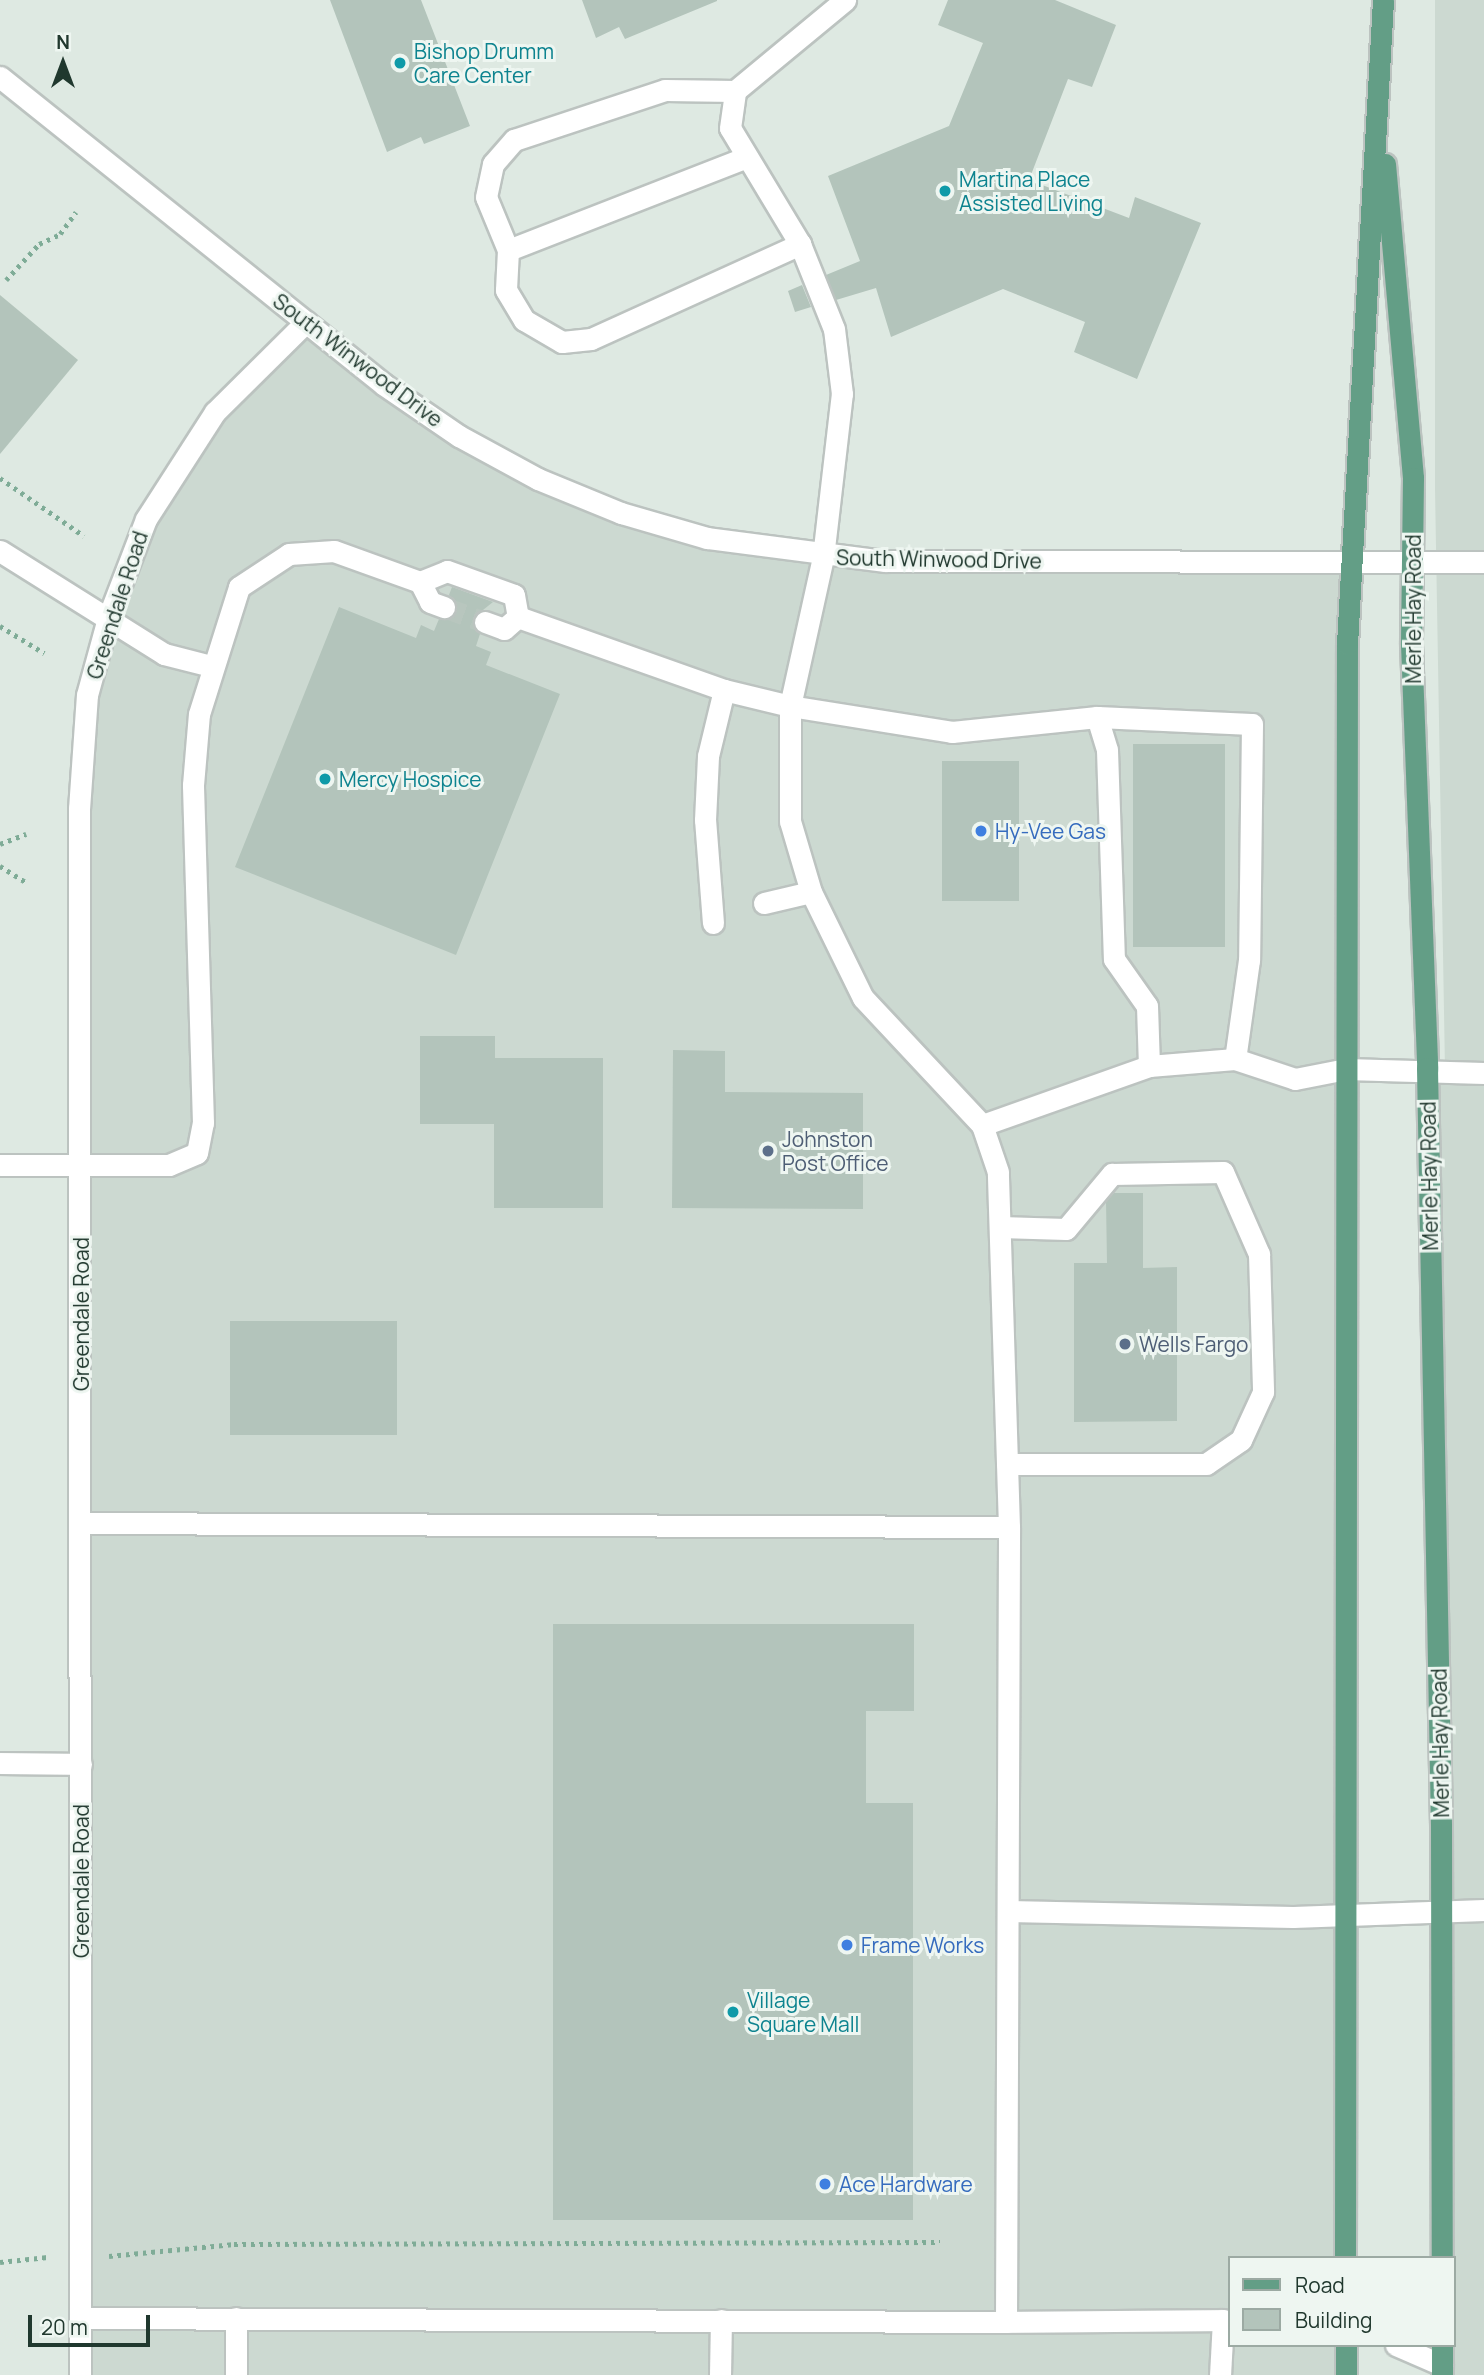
<!DOCTYPE html>
<html>
<head>
<meta charset="utf-8">
<style>
	body { margin:0 }
	#map { position:relative; width:1484px; height:2375px; overflow:hidden; background:#dee9e2; font-family:Manrope,sans-serif }
	div>[style] { position:absolute }
	.built>* { inset:0; background:#ccd9d1 }
	.building>* { inset:0; background:#b3c4bb; transform-origin:0 0 }
	.minor-tunnel>* { height:21px; margin-top:-10.5px; transform-origin:0; background:repeating-linear-gradient(90deg,#b8c6be 0 21px,transparent 0 31px) }
	.path>* { height:4.5px; margin-top:-2.25px; transform-origin:0; background:repeating-linear-gradient(90deg,#7fac97 0 3.5px,transparent 0 8.5px) }
	.roads { filter:drop-shadow(2px 0 #bcc3c0) drop-shadow(-2px 0 #bcc3c0) drop-shadow(0 2px #bcc3c0) drop-shadow(0 -2px #bcc3c0) }
	.minor>* { height:21px; margin:-10.5px; padding:0 10.5px; transform-origin:10.5px; border-radius:10.5px; background:#fff }
	.major>* { height:21px; margin:-10.5px; padding:0 10.5px; transform-origin:10.5px; border-radius:10.5px; background:#639e86 }
	.dots>* { width:19px; height:19px; translate:-50% -50%; box-sizing:border-box; border:4px solid #eef6f1; border-radius:50% }
	span { translate:-50% -50%; white-space:nowrap; text-align:center; line-height:1.15; -webkit-text-stroke:6px #eef6f1; paint-order:stroke }
	.culture-label { font-size:21px; color:#0d838f }
	.left { translate:0 -50%; text-align:left }
	.street-label { font-size:21px; color:#20382e }
	.shop-label { font-size:21px; color:#366cbe }
	.service-label { font-size:21px; color:#4e5e75 }
	.legend { position:absolute; left:1228px; top:2256px; width:228px; height:91px; box-sizing:border-box; background:#eef6f1; border:2px solid #9caaa3; margin:0; padding:9px 12px; list-style:none; font-size:21px; color:#20382e }
	.legend li { display:flex; align-items:center; gap:14px; height:35px }
	.legend b { width:35px; border:2px solid #9caaa3 }
	.north { position:absolute; left:28px; top:28px; width:70px; height:70px; -webkit-text-stroke:5px #eef6f1; paint-order:stroke; rotate:0deg; font-size:19px; font-weight:700; line-height:28px; text-align:center; color:#20382e }
	.north::after { content:''; display:block; margin:auto; width:24px; height:32px; background:#20382e; clip-path:polygon(50% 0,100% 100%,50% 72%,0 100%) }
	.scale { position:absolute; left:28px; top:2315px; width:122px; height:32px; box-sizing:border-box; border:4px solid #20382e; border-top:0; padding-left:9px; font-size:21px; line-height:24px; white-space:nowrap; color:#20382e; -webkit-text-stroke:5px #eef6f1; paint-order:stroke }
</style>
</head>
<body>
<div id="map">
	<div class="built">
		<div style="clip-path:polygon(1435px 0,1484px 0,1484px 2375px,1441px 2375px,1441px 2345px,1454px 2345px,1454px 2258px,1441px 2258px,1427px 1068px,1445px 1070px,1435px 489px)"></div>
		<div style="clip-path:polygon(306px 322px,383px 384px,621px 513px,823px 557px,1351px 559px,1348px 2258px,1230px 2258px,1230px 2345px,1348px 2345px,1348px 2375px,80px 2375px,87px 695px,146px 519px,215px 412px)"></div>
	</div>
	<div class="building">
		<div style="clip-path:polygon(330px 0,421px 0,470px 126px,424px 144px,421px 137px,387px 152px)"></div>
		<div style="clip-path:polygon(582px 0,717px 0,717px 1px,625px 39px,619px 27px,596px 38px)"></div>
		<div style="clip-path:polygon(948px 0,1055px 0,1116px 25px,1092px 87px,1068px 79px,1029px 180px,1129px 218px,1135px 197px,1201px 223px,1137px 379px,1074px 352px,1085px 322px,1003px 289px,891px 337px,876px 288px,836px 300px,826px 275px,860px 261px,828px 176px,949px 126px,983px 43px,938px 25px)"></div>
		<div style="clip-path:polygon(802px 285px,811px 307px,795px 312px,788px 291px)"></div>
		<div style="clip-path:polygon(0 295px,78px 360px,0 454px)"></div>
		<div style="clip-path:polygon(452px 587px,493px 602px,473px 618px,480px 634px,476px 646px,491px 652px,486px 665px,560px 694px,456px 955px,235px 867px,339px 607px,416px 638px,421px 625px,434px 631px,439px 619px,453px 616px,457px 605px,449px 595px)"></div>
		<div style="left:1133px;top:744px;width:92px;height:203px"></div>
		<div style="left:942px;top:761px;width:77px;height:140px"></div>
		<div style="clip-path:polygon(420px 1036px,495px 1036px,495px 1058px,603px 1058px,603px 1208px,494px 1208px,494px 1124px,420px 1124px)"></div>
		<div style="clip-path:polygon(673px 1050px,725px 1051px,725px 1092px,863px 1093px,863px 1209px,672px 1208px)"></div>
		<div style="clip-path:polygon(1114px 1193px,1143px 1193px,1143px 1268px,1177px 1267px,1177px 1421px,1074px 1422px,1074px 1263px,1107px 1263px,1106px 1201px)"></div>
		<div style="left:230px;top:1321px;width:167px;height:114px"></div>
		<div style="clip-path:polygon(553px 1624px,914px 1624px,914px 1711px,866px 1711px,866px 1803px,913px 1803px,913px 2220px,553px 2220px)"></div>
	</div>
	<div class="minor-tunnel">
		<div style="left:444px;top:607px;width:44px;rotate:20.1deg"></div>
	</div>
	<div class="path">
		<div style="left:6px;top:280px;width:49px;rotate:-47.5deg"></div>
		<div style="left:39px;top:244px;width:23px;rotate:-25deg"></div>
		<div style="left:60px;top:234px;width:27px;rotate:-54deg"></div>
		<div style="left:0;top:478px;width:102px;rotate:34.6deg"></div>
		<div style="left:0;top:626px;width:52px;rotate:31.5deg"></div>
		<div style="left:0;top:844px;width:28px;rotate:-21deg"></div>
		<div style="left:0;top:866px;width:31px;rotate:32deg"></div>
		<div style="left:109px;top:2256px;width:126px;rotate:-5.5deg"></div>
		<div style="left:234px;top:2244px;width:706px;rotate:-0.16deg"></div>
		<div style="left:0;top:2262px;width:48px;rotate:-5.9deg"></div>
	</div>
	<div class="roads">
		<div class="minor">
			<div style="left:0;top:77px;width:491px;rotate:38.7deg"></div>
			<div style="left:383px;top:384px;width:92px;rotate:34.4deg"></div>
			<div style="left:459px;top:436px;width:90px;rotate:28.6deg"></div>
			<div style="left:538px;top:479px;width:90px;rotate:22.3deg"></div>
			<div style="left:621px;top:513px;width:90px;rotate:16.2deg"></div>
			<div style="left:707px;top:538px;width:179px;rotate:7.4deg"></div>
			<div style="left:885px;top:561px;width:599px;rotate:0.1deg"></div>
			<div style="left:747px;top:157px;width:256px;rotate:158.7deg"></div>
			<div style="left:508px;top:250px;width:40px;rotate:92.9deg"></div>
			<div style="left:506px;top:290px;width:35px;rotate:59deg"></div>
			<div style="left:524px;top:320px;width:44px;rotate:30.1deg"></div>
			<div style="left:562px;top:342px;width:29px;rotate:-6deg"></div>
			<div style="left:591px;top:339px;width:230px;rotate:-24.4deg"></div>
			<div style="left:508px;top:250px;width:57px;rotate:-112.5deg"></div>
			<div style="left:486px;top:197px;width:34px;rotate:-78deg"></div>
			<div style="left:493px;top:164px;width:32px;rotate:-49deg"></div>
			<div style="left:514px;top:140px;width:159px;rotate:-18.3deg"></div>
			<div style="left:665px;top:90px;width:70px;rotate:0.8deg"></div>
			<div style="left:0;top:551px;width:194px;rotate:32.1deg"></div>
			<div style="left:164px;top:654px;width:49px;rotate:14.3deg"></div>
			<div style="left:420px;top:582px;width:22px;rotate:63deg"></div>
			<div style="left:430px;top:602px;width:15px;rotate:20deg"></div>
			<div style="left:485px;top:622px;width:20px;rotate:20deg"></div>
			<div style="left:504px;top:629px;width:18px;rotate:-41deg"></div>
			<div style="left:1097px;top:717px;width:155px;rotate:2.6deg"></div>
			<div style="left:1252px;top:724px;width:236px;rotate:90.7deg"></div>
			<div style="left:1249px;top:960px;width:100px;rotate:98deg"></div>
			<div style="left:1235px;top:1059px;width:63px;rotate:18.4deg"></div>
			<div style="left:1295px;top:1079px;width:52px;rotate:-11.1deg"></div>
			<div style="left:1346px;top:1069px;width:138px;rotate:1.7deg"></div>
			<div style="left:764px;top:903px;width:48px;rotate:-13.2deg"></div>
			<div style="left:713px;top:923px;width:103px;rotate:-94.4deg"></div>
			<div style="left:705px;top:820px;width:64px;rotate:-87.3deg"></div>
			<div style="left:708px;top:756px;width:68px;rotate:-76.4deg"></div>
			<div style="left:1149px;top:1066px;width:86px;rotate:-4.7deg"></div>
			<div style="left:0;top:1165px;width:169px"></div>
			<div style="left:169px;top:1165px;width:30px;rotate:-23deg"></div>
			<div style="left:197px;top:1153px;width:31px;rotate:-79deg"></div>
			<div style="left:203px;top:1123px;width:338px;rotate:-91.7deg"></div>
			<div style="left:193px;top:785px;width:71px;rotate:-85.2deg"></div>
			<div style="left:199px;top:714px;width:133px;rotate:-72.5deg"></div>
			<div style="left:239px;top:587px;width:60px;rotate:-33.4deg"></div>
			<div style="left:289px;top:554px;width:45px;rotate:-3.8deg"></div>
			<div style="left:334px;top:551px;width:91px;rotate:19.8deg"></div>
			<div style="left:420px;top:582px;width:29px;rotate:-22deg"></div>
			<div style="left:447px;top:571px;width:71px;rotate:19.7deg"></div>
			<div style="left:514px;top:595px;width:22px;rotate:80deg"></div>
			<div style="left:518px;top:617px;width:219px;rotate:19.5deg"></div>
			<div style="left:724px;top:690px;width:68px;rotate:13.6deg"></div>
			<div style="left:790px;top:706px;width:164px;rotate:9.1deg"></div>
			<div style="left:952px;top:732px;width:146px;rotate:-5.9deg"></div>
			<div style="left:1097px;top:717px;width:34px;rotate:73deg"></div>
			<div style="left:1107px;top:750px;width:209px;rotate:88.1deg"></div>
			<div style="left:1114px;top:959px;width:57px;rotate:54.9deg"></div>
			<div style="left:1147px;top:1006px;width:60px;rotate:88.1deg"></div>
			<div style="left:1149px;top:1066px;width:177px;rotate:160.5deg"></div>
			<div style="left:1000px;top:1227px;width:66px;rotate:1.7deg"></div>
			<div style="left:1066px;top:1229px;width:72px;rotate:-50.1deg"></div>
			<div style="left:1112px;top:1174px;width:111px;rotate:-1deg"></div>
			<div style="left:1223px;top:1172px;width:90px;rotate:66.3deg"></div>
			<div style="left:1259px;top:1254px;width:138px;rotate:88.3deg"></div>
			<div style="left:1263px;top:1392px;width:53px;rotate:114.6deg"></div>
			<div style="left:1241px;top:1440px;width:42px;rotate:145.6deg"></div>
			<div style="left:1206px;top:1464px;width:199px;rotate:180deg"></div>
			<div style="left:81px;top:1523px;width:928px;rotate:0.25deg"></div>
			<div style="left:0;top:1763px;width:81px;rotate:0.7deg"></div>
			<div style="left:1008px;top:1911px;width:285px;rotate:1.2deg"></div>
			<div style="left:1293px;top:1917px;width:191px;rotate:-2.1deg"></div>
			<div style="left:80px;top:2318px;width:926px;rotate:0.25deg"></div>
			<div style="left:1006px;top:2322px;width:795px;rotate:-89.78deg"></div>
			<div style="left:1009px;top:1527px;width:355px;rotate:-91.8deg"></div>
			<div style="left:998px;top:1172px;width:50px;rotate:-108.8deg"></div>
			<div style="left:982px;top:1125px;width:174px;rotate:-133.1deg"></div>
			<div style="left:863px;top:998px;width:118px;rotate:-116.1deg"></div>
			<div style="left:811px;top:892px;width:74px;rotate:-106.5deg"></div>
			<div style="left:790px;top:821px;width:115px;rotate:-90deg"></div>
			<div style="left:790px;top:706px;width:153px;rotate:-77.5deg"></div>
			<div style="left:823px;top:557px;width:164px;rotate:-83.4deg"></div>
			<div style="left:842px;top:394px;width:65px;rotate:-97deg"></div>
			<div style="left:834px;top:329px;width:92px;rotate:-111.8deg"></div>
			<div style="left:800px;top:244px;width:135px;rotate:-121.1deg"></div>
			<div style="left:730px;top:128px;width:37px;rotate:-82deg"></div>
			<div style="left:735px;top:91px;width:143px;rotate:-39.6deg"></div>
			<div style="left:236px;top:2318px;width:57px;rotate:90deg"></div>
			<div style="left:1006px;top:2322px;width:217px;rotate:-0.5deg"></div>
			<div style="left:1223px;top:2320px;width:55px;rotate:93.1deg"></div>
			<div style="left:1396px;top:2345px;width:50px;rotate:23.5deg"></div>
			<div style="left:80px;top:2375px;width:1566px;rotate:-90.04deg"></div>
			<div style="left:79px;top:809px;width:114px;rotate:-86deg"></div>
			<div style="left:87px;top:695px;width:80px;rotate:-74.7deg"></div>
			<div style="left:108px;top:618px;width:106px;rotate:-69deg"></div>
			<div style="left:146px;top:519px;width:127px;rotate:-57.2deg"></div>
			<div style="left:215px;top:412px;width:128px;rotate:-44.7deg"></div>
			<div style="left:720px;top:2375px;width:55px;rotate:-89deg"></div>
		</div>
		<div class="major">
			<div style="left:1385px;top:164px;width:315px;rotate:84.9deg"></div>
			<div style="left:1413px;top:478px;width:166px;rotate:90.7deg"></div>
			<div style="left:1411px;top:644px;width:424px;rotate:87.8deg"></div>
			<div style="left:1427px;top:1068px;width:758px;rotate:88.94deg"></div>
			<div style="left:1441px;top:1826px;width:432px;rotate:89.9deg"></div>
			<div style="left:1345px;top:2258px;width:1614px;rotate:-89.93deg"></div>
			<div style="left:1347px;top:644px;width:645px;rotate:-86.8deg"></div>
			<div style="left:1442px;top:2345px;width:30px;rotate:90deg"></div>
			<div style="left:1346px;top:2375px;width:30px;rotate:-90deg"></div>
		</div>
	</div>
	<div class="dots">
		<div style="left:400px;top:63px;background:#0f9aa8"></div>
		<div style="left:945px;top:191px;background:#0f9aa8"></div>
		<div style="left:325px;top:779px;background:#0f9aa8"></div>
		<div style="left:981px;top:831px;background:#3f7fe0"></div>
		<div style="left:768px;top:1151px;background:#5c6f8a"></div>
		<div style="left:1125px;top:1344px;background:#5c6f8a"></div>
		<div style="left:847px;top:1945px;background:#3f7fe0"></div>
		<div style="left:733px;top:2012px;background:#0f9aa8"></div>
		<div style="left:825px;top:2184px;background:#3f7fe0"></div>
	</div>
	<div class="culture-label">
		<span class="left" style="left:414px;top:63px">Bishop Drumm<br>Care Center</span>
		<span class="left" style="left:959px;top:191px">Martina Place<br>Assisted Living</span>
		<span class="left" style="left:339px;top:779px">Mercy Hospice</span>
		<span class="left" style="left:747px;top:2012px">Village<br>Square Mall</span>
	</div>
	<div class="street-label">
		<span style="left:358px;top:360px;rotate:37deg">South Winwood Drive</span>
		<span style="left:939px;top:559px;rotate:1deg">South Winwood Drive</span>
		<span style="left:117px;top:605px;rotate:-72deg">Greendale Road</span>
		<span style="left:1413px;top:609px;rotate:-90deg">Merle Hay Road</span>
		<span style="left:1429px;top:1176px;rotate:-91deg">Merle Hay Road</span>
		<span style="left:81px;top:1314px;rotate:-90deg">Greendale Road</span>
		<span style="left:1440px;top:1743px;rotate:-91deg">Merle Hay Road</span>
		<span style="left:81px;top:1881px;rotate:-90deg">Greendale Road</span>
	</div>
	<div class="shop-label">
		<span class="left" style="left:995px;top:831px">Hy-Vee Gas</span>
		<span class="left" style="left:861px;top:1945px">Frame Works</span>
		<span class="left" style="left:839px;top:2184px">Ace Hardware</span>
	</div>
	<div class="service-label">
		<span class="left" style="left:782px;top:1151px">Johnston<br>Post Office</span>
		<span class="left" style="left:1139px;top:1344px">Wells Fargo</span>
	</div>
	<ul class="legend">
	<li><b style="height:9px;background:#639e86"></b>Road</li>
	<li><b style="height:19px;background:#b3c4bb"></b>Building</li>
	</ul>
	<div class="north">N</div>
	<div class="scale">20 m</div>
</div>
</body>
</html>
